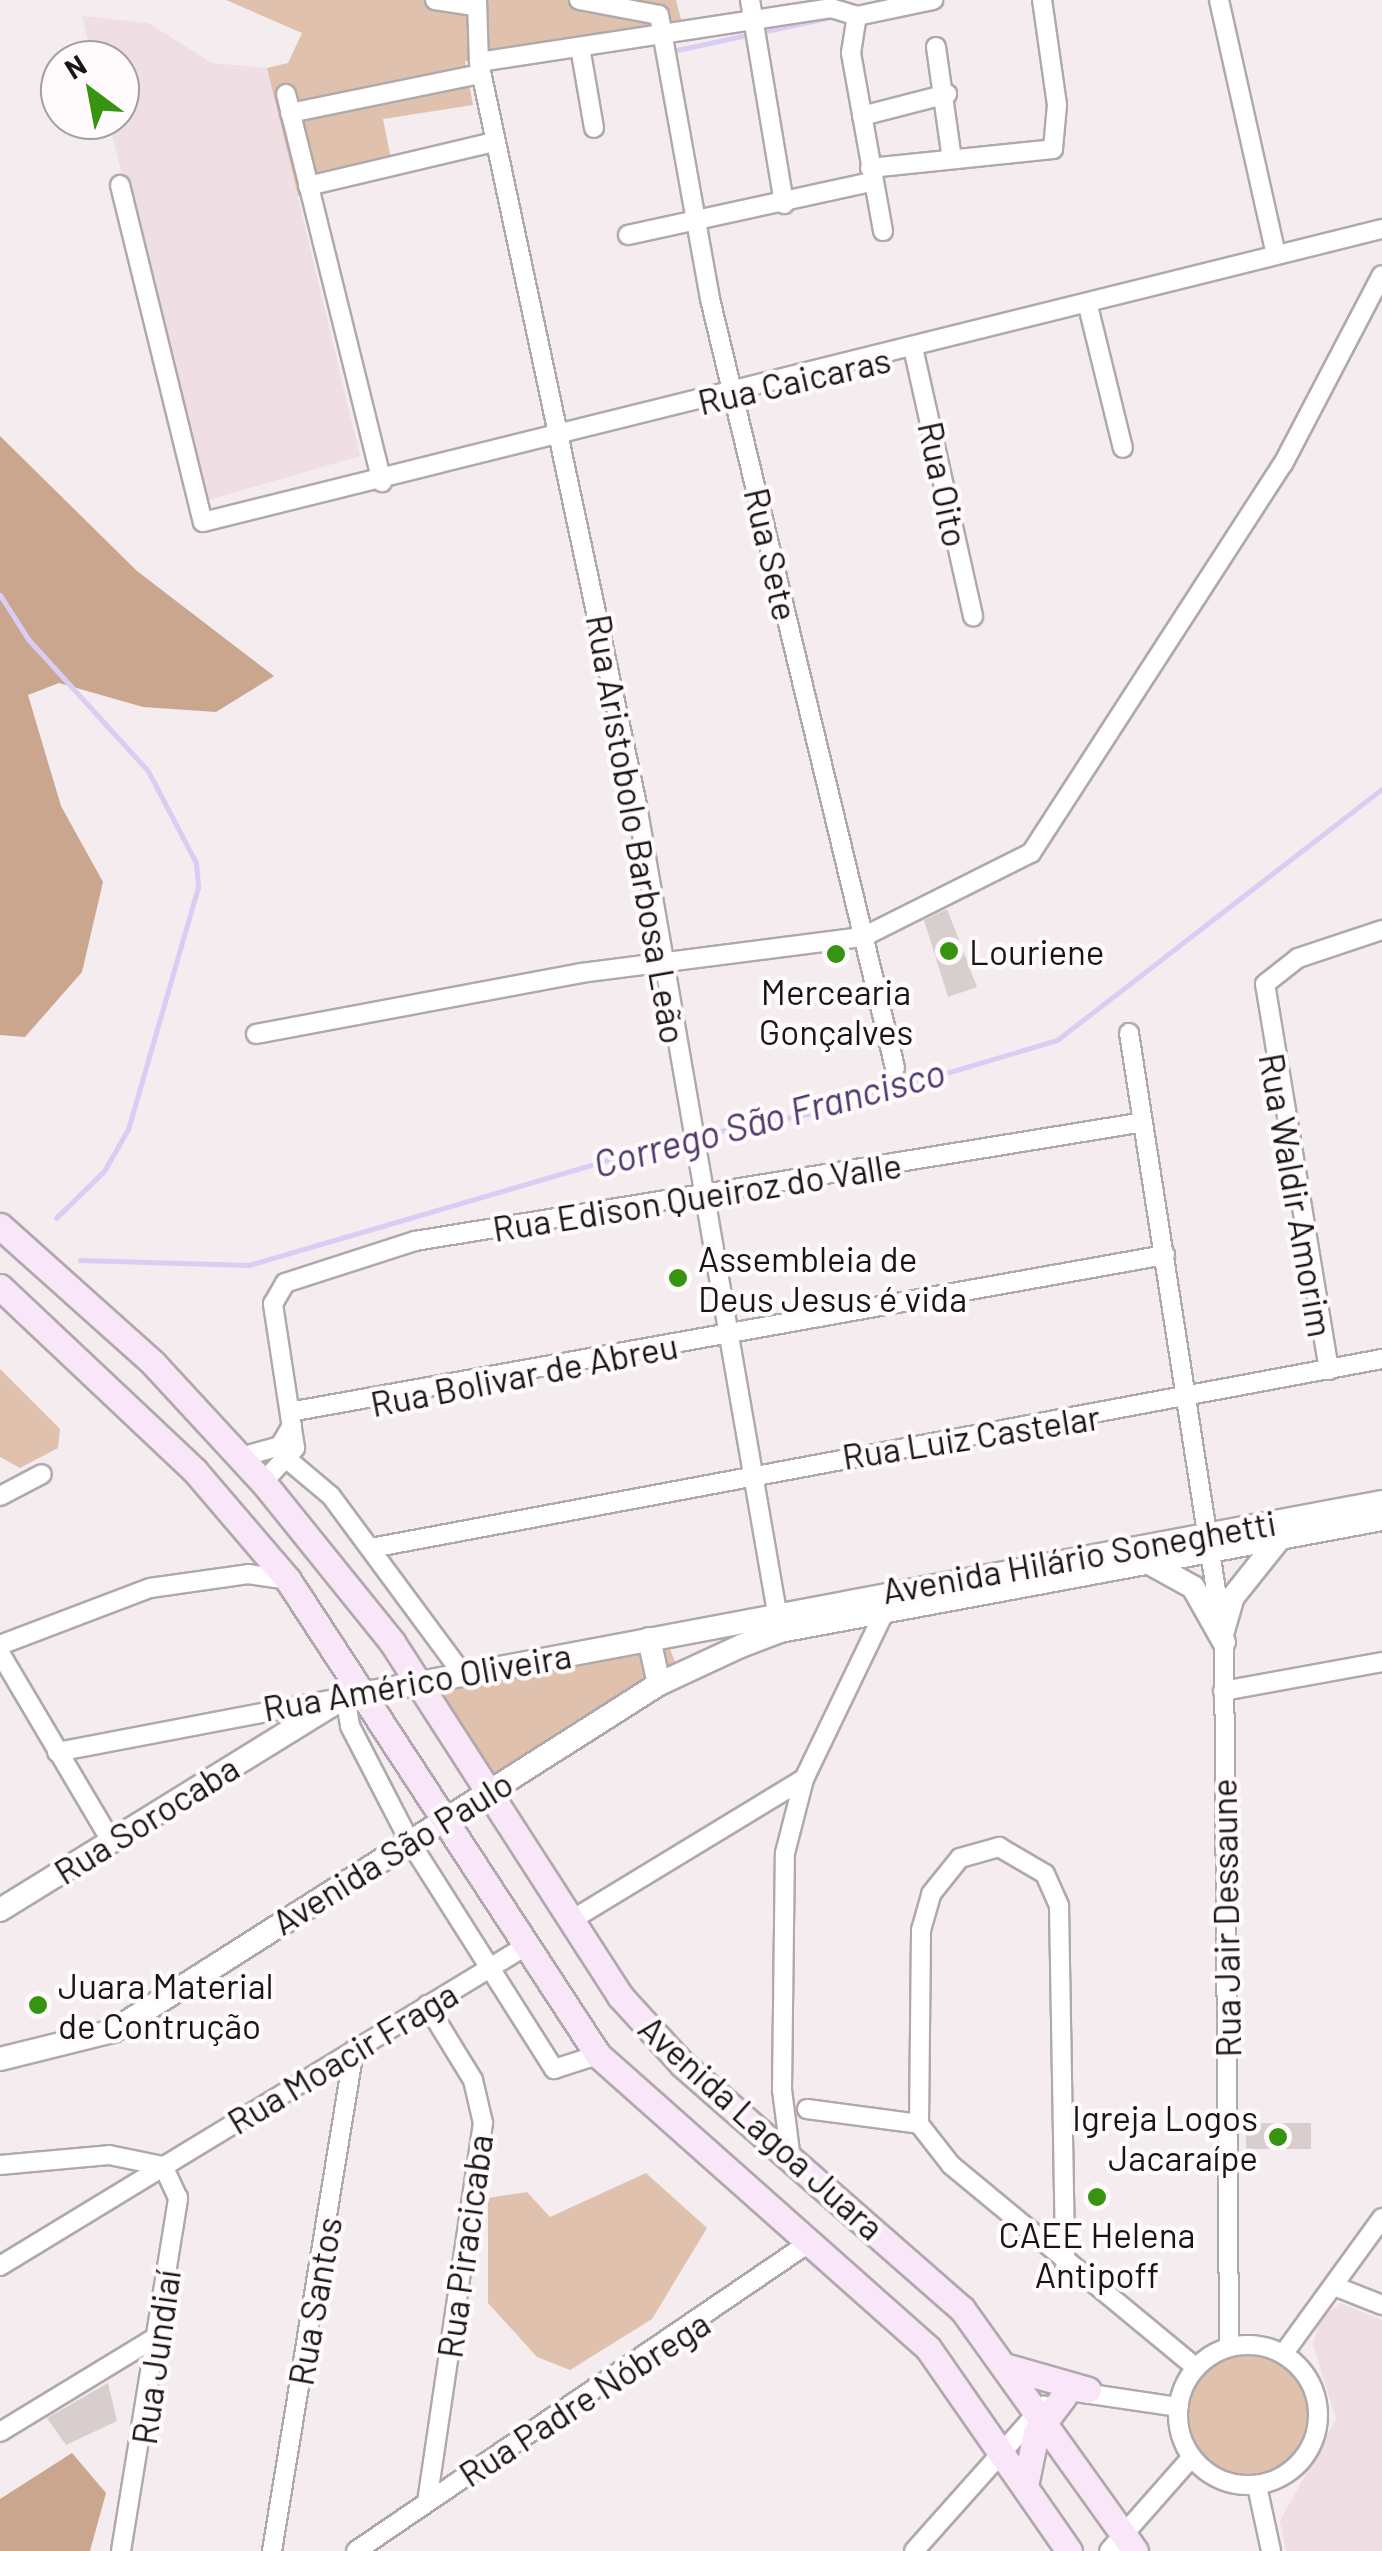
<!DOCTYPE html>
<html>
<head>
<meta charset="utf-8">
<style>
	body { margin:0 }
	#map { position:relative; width:1382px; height:2551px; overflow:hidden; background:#f4ecee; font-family:Barlow,sans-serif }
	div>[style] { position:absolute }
	.built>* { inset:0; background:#efdee3 }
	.green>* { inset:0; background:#dfc1ad }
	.round { border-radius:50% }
	.forest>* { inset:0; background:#cba68f }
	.stream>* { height:5px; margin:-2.5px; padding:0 2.5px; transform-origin:2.5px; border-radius:2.5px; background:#d9cdf3 }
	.building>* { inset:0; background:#d7cecd; transform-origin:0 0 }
	.roads { filter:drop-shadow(2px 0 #b0a9ab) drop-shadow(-2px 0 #b0a9ab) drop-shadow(0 2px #b0a9ab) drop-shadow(0 -2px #b0a9ab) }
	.minor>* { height:18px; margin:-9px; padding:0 9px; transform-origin:9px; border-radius:9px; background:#fff }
	.minor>.ring { margin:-9px; padding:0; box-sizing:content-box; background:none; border:18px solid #fff; border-radius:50% }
	.tertiary>* { height:22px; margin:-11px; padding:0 11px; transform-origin:11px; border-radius:11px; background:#fff }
	.secondary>* { height:25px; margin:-12.5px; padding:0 12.5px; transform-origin:12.5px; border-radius:12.5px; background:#fae6f9 }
	.dots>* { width:28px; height:28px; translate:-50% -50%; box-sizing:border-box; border:5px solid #fffafb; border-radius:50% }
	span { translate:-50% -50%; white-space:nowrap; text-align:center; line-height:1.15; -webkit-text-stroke:9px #fffafb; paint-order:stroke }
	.street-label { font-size:35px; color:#181516 }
	.poi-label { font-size:35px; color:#181516 }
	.left { translate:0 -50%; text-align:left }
	.right { translate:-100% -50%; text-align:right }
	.water-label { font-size:38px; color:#4c396b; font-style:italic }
	.north { position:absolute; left:40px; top:40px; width:100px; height:100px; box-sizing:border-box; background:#fffafb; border:2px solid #a39e9f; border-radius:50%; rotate:328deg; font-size:28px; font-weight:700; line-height:40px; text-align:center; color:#181516 }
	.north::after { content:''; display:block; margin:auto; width:35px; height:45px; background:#369411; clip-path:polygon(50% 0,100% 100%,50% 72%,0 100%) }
</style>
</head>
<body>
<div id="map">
	<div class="built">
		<div style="clip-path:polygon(82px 16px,148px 23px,212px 63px,267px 68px,360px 456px,205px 501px,108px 120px,120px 120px,120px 60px,93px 60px)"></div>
		<div style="clip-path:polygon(1340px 2303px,1382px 2320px,1382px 2551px,1286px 2551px,1280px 2521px,1336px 2419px,1313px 2344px,1320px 2320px)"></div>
	</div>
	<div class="green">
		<div style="clip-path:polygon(226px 0,676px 0,682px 23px,465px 61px,473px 105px,383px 119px,394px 174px,298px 196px,267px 68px,288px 63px,302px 33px)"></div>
		<div style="clip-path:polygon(0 1369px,60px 1429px,58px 1448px,20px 1468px,0 1457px)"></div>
		<div style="clip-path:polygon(668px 1644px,677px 1667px,494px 1777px,443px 1701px,447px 1689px)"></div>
		<div style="clip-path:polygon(646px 2173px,707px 2228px,652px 2319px,570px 2370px,537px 2357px,488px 2303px,488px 2198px,527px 2192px,550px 2217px)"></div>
		<div class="round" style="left:1189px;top:2354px;width:122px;height:122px"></div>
	</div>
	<div class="forest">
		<div style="clip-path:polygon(0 436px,137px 571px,274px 676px,216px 712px,143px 707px,59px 683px,28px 695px,61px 806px,103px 882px,82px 972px,25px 1037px,0 1035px)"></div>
		<div style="clip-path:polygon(72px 2453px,106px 2493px,90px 2551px,0 2551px,0 2499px)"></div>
	</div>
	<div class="stream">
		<div style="left:672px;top:51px;width:169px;rotate:-12deg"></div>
		<div style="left:0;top:595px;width:52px;rotate:57.5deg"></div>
		<div style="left:28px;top:639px;width:178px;rotate:47.7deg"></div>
		<div style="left:148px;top:771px;width:104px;rotate:62.4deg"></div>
		<div style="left:196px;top:863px;width:24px;rotate:85deg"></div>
		<div style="left:198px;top:887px;width:252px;rotate:106.1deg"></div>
		<div style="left:128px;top:1129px;width:48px;rotate:119.7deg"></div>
		<div style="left:104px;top:1171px;width:67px;rotate:135.6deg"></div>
		<div style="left:699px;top:1135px;width:115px;rotate:-11deg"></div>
		<div style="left:812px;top:1113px;width:256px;rotate:-16.6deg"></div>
		<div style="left:1057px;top:1040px;width:411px;rotate:-37.7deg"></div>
		<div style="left:80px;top:1260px;width:169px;rotate:1.7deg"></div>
		<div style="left:249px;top:1265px;width:457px;rotate:-16.3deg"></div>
	</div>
	<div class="building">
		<div style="clip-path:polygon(947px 909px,977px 987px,948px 997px,924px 920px)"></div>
		<div style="left:1311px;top:2123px;width:26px;height:65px;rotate:90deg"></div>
		<div style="clip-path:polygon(108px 2383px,117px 2421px,66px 2445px,47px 2418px)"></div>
	</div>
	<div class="roads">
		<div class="minor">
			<div style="left:435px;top:0;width:38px;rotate:9deg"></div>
			<div style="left:477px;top:0;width:62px;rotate:88.2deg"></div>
			<div style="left:579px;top:0;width:81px;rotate:10.6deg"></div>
			<div style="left:659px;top:15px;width:289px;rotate:79.8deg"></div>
			<div style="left:710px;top:299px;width:791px;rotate:76.47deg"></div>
			<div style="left:750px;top:0;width:207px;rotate:80.5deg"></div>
			<div style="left:1219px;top:0;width:261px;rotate:77.4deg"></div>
			<div style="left:580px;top:47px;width:82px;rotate:80.2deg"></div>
			<div style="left:936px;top:47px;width:113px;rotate:81.9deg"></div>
			<div style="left:286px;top:94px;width:400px;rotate:76.1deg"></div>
			<div style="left:290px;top:113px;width:194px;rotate:-11.6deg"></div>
			<div style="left:862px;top:116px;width:88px;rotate:-14.5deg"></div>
			<div style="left:870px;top:168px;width:184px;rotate:-5.9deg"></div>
			<div style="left:1053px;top:149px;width:44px;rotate:-84.8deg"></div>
			<div style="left:1057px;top:105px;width:106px;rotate:-98.1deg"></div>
			<div style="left:120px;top:185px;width:347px;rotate:76.2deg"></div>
			<div style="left:203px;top:522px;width:1215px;rotate:-13.96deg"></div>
			<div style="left:308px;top:186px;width:191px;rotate:-13.3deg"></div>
			<div style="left:883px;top:231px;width:181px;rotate:-100.2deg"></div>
			<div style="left:851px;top:53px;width:37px;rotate:-81deg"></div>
			<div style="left:857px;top:16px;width:78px;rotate:-11.9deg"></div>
			<div style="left:628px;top:235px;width:249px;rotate:-12.3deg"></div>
			<div style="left:1088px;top:306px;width:146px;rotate:76.2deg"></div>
			<div style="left:914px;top:352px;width:271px;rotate:77.4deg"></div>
			<div style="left:1129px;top:1033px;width:616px;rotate:81.13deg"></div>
			<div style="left:1224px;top:1642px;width:705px;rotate:89.59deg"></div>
			<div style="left:256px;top:1034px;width:331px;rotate:-10.6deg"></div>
			<div style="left:581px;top:973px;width:284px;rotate:-7.3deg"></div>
			<div style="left:863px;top:937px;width:188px;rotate:-26.6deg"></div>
			<div style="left:1031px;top:853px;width:463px;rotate:-57.1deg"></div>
			<div style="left:1283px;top:464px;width:213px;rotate:-62.4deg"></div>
			<div style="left:1329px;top:1370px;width:391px;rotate:-99.4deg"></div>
			<div style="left:1265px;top:984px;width:42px;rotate:-38.2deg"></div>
			<div style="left:1298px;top:958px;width:89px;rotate:-18.4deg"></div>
			<div style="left:295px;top:1411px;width:884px;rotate:-10.17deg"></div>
			<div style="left:241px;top:1457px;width:41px;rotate:-15.8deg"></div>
			<div style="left:280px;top:1446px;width:24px;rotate:-60deg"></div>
			<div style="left:287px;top:1459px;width:57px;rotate:40.1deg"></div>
			<div style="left:331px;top:1496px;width:220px;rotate:53.5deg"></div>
			<div style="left:263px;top:1482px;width:47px;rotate:-46.7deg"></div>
			<div style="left:295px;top:1448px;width:146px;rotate:-98.7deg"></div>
			<div style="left:273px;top:1304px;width:24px;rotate:-60deg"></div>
			<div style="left:285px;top:1283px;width:137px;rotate:-17.9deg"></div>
			<div style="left:415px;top:1241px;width:733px;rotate:-9.27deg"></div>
			<div style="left:0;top:1496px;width:47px;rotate:-27.6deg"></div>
			<div style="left:371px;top:1548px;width:1029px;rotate:-10.59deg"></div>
			<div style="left:779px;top:1624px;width:831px;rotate:-99.84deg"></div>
			<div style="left:637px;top:805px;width:760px;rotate:-102.01deg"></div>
			<div style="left:479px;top:62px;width:356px;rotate:-8.7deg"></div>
			<div style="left:831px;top:8px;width:27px;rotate:17deg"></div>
			<div style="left:0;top:1645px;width:160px;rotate:-20.8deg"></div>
			<div style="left:150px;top:1588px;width:99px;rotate:-8.1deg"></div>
			<div style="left:248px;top:1574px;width:40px;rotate:8.5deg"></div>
			<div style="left:0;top:1653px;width:216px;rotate:59.4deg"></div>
			<div style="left:1223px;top:1691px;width:162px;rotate:-10.3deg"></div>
			<div style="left:57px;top:1752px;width:293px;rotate:-10.8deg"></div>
			<div style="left:345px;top:1697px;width:29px;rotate:80deg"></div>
			<div style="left:350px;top:1726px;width:131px;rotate:62.7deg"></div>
			<div style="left:410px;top:1842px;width:269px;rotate:57.6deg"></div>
			<div style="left:554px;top:2069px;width:46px;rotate:-17.7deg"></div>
			<div style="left:570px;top:1921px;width:274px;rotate:-31.3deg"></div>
			<div style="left:427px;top:2005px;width:88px;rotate:58.5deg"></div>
			<div style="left:473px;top:2080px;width:44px;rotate:76.9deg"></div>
			<div style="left:483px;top:2123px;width:381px;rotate:98.4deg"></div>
			<div style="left:807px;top:2109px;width:113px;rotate:7.6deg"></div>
			<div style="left:919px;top:2124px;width:52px;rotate:52deg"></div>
			<div style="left:951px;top:2165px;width:318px;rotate:39.6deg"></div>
			<div style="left:919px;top:2124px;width:194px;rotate:-89.4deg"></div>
			<div style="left:921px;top:1930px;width:37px;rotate:-74deg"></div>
			<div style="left:931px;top:1894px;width:46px;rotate:-51.1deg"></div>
			<div style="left:960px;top:1858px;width:41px;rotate:-15.8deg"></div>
			<div style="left:999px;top:1847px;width:53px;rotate:30.4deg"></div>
			<div style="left:1045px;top:1874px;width:35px;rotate:66deg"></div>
			<div style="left:1059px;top:1906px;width:358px;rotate:89deg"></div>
			<div style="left:791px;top:2160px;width:71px;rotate:-97.3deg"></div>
			<div style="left:782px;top:2090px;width:237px;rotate:-89.3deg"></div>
			<div style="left:785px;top:1853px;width:76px;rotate:-75.6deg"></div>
			<div style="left:804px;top:1779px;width:196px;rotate:-64.3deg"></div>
			<div style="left:0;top:2165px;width:109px;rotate:-5.2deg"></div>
			<div style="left:109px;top:2155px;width:55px;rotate:11.5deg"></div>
			<div style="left:0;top:2266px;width:610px;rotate:-31.32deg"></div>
			<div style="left:1334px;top:2286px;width:52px;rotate:21.6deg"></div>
			<div class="ring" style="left:1178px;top:2345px;width:122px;height:122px"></div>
			<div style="left:1284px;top:2353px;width:167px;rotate:-54deg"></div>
			<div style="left:1077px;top:2392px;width:103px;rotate:8.4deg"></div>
			<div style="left:0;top:2432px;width:188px;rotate:-31.3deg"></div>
			<div style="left:1257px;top:2486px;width:66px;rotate:77.8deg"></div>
			<div style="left:121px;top:2551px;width:358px;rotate:-80.8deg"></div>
			<div style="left:178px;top:2198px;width:35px;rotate:-115deg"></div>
			<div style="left:272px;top:2551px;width:508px;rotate:-80.7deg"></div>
			<div style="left:356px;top:2551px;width:549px;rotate:-34.24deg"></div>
			<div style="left:914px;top:2551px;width:195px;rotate:-48.3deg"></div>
			<div style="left:1109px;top:2551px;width:124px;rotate:-48.6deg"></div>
		</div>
		<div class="tertiary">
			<div style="left:1144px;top:1560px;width:56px;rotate:28.9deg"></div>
			<div style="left:1193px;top:1587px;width:63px;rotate:60.6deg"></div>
			<div style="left:1223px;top:1631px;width:35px;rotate:-74deg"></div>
			<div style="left:1233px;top:1597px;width:75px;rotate:-51.5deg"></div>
			<div style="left:649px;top:1639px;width:46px;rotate:77.5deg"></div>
			<div style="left:0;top:1910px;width:405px;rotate:-31.7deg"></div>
			<div style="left:345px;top:1697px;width:1055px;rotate:-10.65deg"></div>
			<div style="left:0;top:2059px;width:116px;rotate:-13.9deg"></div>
			<div style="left:113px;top:2031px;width:647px;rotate:-32.44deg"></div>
			<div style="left:659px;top:1684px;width:90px;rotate:-24.9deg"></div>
			<div style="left:741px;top:1646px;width:42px;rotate:-21deg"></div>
			<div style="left:780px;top:1631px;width:612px;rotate:-10.54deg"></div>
		</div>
		<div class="secondary">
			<div style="left:0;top:1226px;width:205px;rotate:41.8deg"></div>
			<div style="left:153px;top:1363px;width:162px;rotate:47.3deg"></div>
			<div style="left:263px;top:1482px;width:206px;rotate:51.1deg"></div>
			<div style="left:392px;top:1642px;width:421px;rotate:57.2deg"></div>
			<div style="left:620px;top:1996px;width:92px;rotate:47.6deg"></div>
			<div style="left:682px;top:2064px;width:372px;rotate:41.2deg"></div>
			<div style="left:962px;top:2309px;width:297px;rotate:54.4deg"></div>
			<div style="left:0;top:1287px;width:268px;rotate:43.3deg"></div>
			<div style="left:195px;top:1471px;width:143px;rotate:49.5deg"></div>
			<div style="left:288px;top:1580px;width:567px;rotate:56.87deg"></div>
			<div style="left:598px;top:2055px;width:441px;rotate:41.6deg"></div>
			<div style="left:928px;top:2348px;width:247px;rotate:55.2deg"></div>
			<div style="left:1008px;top:2367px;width:83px;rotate:16deg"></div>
			<div style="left:1025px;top:2486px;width:54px;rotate:-78.3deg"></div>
			<div style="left:1036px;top:2433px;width:46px;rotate:-52.9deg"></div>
		</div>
	</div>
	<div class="dots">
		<div style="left:949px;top:951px;background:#369411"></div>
		<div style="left:836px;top:954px;background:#369411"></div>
		<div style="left:678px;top:1278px;background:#369411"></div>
		<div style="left:38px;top:2005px;background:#369411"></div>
		<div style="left:1278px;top:2137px;background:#369411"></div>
		<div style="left:1097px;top:2197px;background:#369411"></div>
	</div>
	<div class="street-label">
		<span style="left:794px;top:380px;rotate:-13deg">Rua Caicaras</span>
		<span style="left:944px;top:484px;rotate:78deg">Rua Oito</span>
		<span style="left:772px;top:554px;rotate:77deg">Rua Sete</span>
		<span style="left:637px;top:829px;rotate:80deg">Rua Aristobolo Barbosa Leão</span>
		<span style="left:1297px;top:1195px;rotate:80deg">Rua Waldir Amorim</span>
		<span style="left:697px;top:1196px;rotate:-9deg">Rua Edison Queiroz do Valle</span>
		<span style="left:524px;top:1374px;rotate:-11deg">Rua Bolivar de Abreu</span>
		<span style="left:971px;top:1436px;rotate:-9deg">Rua Luiz Castelar</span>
		<span style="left:1079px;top:1556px;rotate:-10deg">Avenida Hilário Soneghetti</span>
		<span style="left:417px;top:1681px;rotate:-10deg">Rua Américo Oliveira</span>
		<span style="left:146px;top:1819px;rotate:-32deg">Rua Sorocaba</span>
		<span style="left:392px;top:1852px;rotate:-32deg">Avenida São Paulo</span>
		<span style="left:1225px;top:1918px;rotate:-91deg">Rua Jair Dessaune</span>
		<span style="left:342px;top:2057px;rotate:-31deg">Rua Moacir Fraga</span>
		<span style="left:762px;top:2127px;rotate:42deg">Avenida Lagoa Juara</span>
		<span style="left:464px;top:2246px;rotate:-82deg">Rua Piracicaba</span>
		<span style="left:314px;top:2301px;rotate:-80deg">Rua Santos</span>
		<span style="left:155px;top:2357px;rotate:-82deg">Rua Jundiaí</span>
		<span style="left:584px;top:2398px;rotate:-33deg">Rua Padre Nóbrega</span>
	</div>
	<div class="poi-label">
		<span class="left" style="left:969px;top:951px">Louriene</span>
		<span style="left:836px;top:1011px">Mercearia<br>Gonçalves</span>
		<span class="left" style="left:698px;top:1278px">Assembleia de<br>Deus Jesus é vida</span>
		<span class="left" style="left:58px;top:2005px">Juara Material<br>de Contrução</span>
		<span class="right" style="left:1258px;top:2137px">Igreja Logos<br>Jacaraípe</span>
		<span style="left:1097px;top:2254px">CAEE Helena<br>Antipoff</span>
	</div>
	<div class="water-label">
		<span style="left:769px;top:1118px;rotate:-15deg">Corrego São Francisco</span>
	</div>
	<div class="north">N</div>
</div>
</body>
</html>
